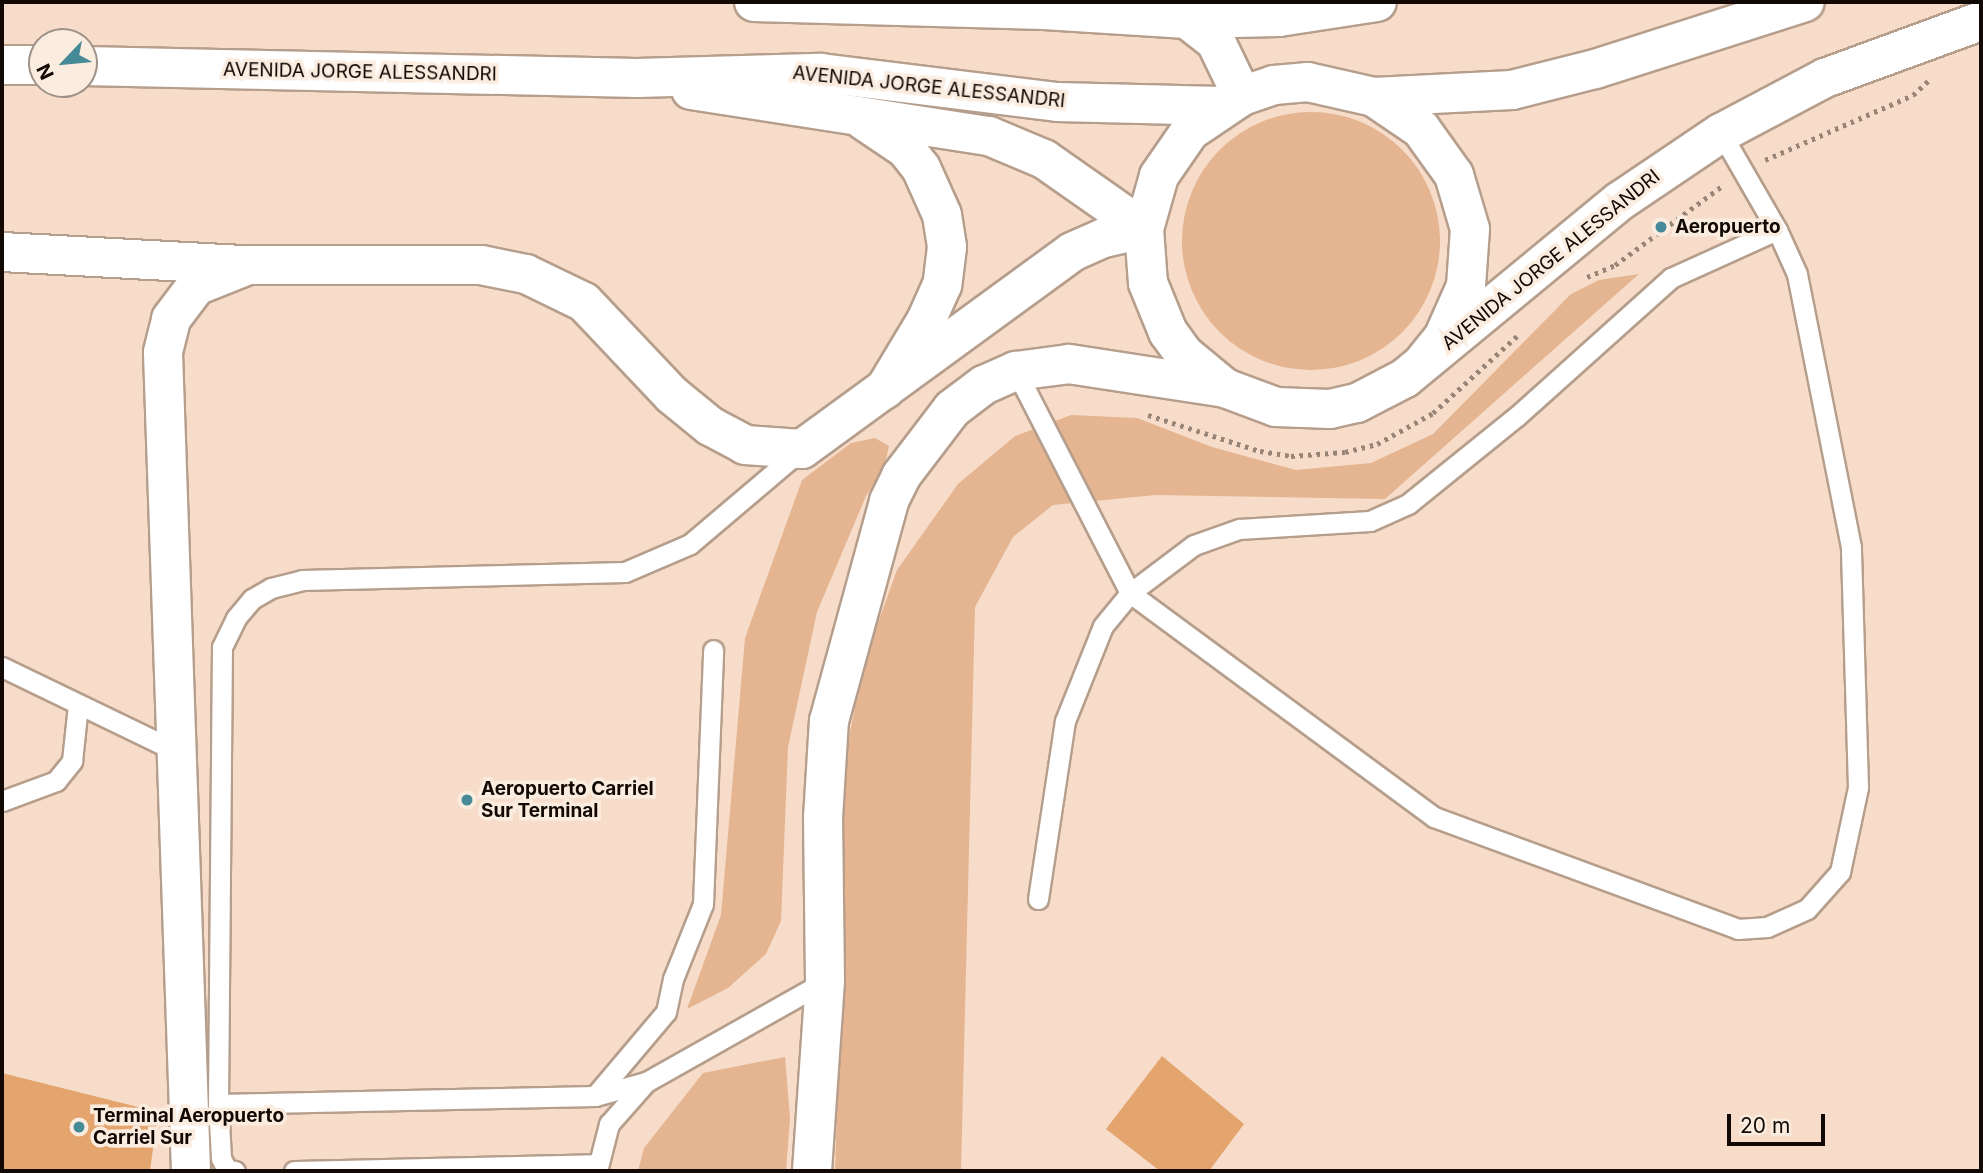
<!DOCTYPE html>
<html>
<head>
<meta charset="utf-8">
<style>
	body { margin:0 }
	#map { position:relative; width:1983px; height:1173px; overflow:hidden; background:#f6dcc9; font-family:Inter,sans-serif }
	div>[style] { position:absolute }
	.green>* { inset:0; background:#e4b590 }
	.round { border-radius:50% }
	.building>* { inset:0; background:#e4a46e }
	.path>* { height:4.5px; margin-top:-2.25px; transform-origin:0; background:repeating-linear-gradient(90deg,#988578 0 3.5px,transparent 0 8.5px) }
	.roads { filter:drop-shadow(2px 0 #b69e8c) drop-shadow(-2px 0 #b69e8c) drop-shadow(0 2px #b69e8c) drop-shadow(0 -2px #b69e8c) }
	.service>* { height:19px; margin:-9.5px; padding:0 9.5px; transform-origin:9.5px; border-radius:9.5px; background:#fff }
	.minor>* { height:38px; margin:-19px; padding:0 19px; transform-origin:19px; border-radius:19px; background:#fff }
	.tertiary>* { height:38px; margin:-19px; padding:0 19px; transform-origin:19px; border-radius:19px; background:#fff }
	.trunk>* { height:38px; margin:-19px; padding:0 19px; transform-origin:19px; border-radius:19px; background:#fff }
	.dots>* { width:19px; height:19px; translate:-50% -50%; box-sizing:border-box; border:4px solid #fbece0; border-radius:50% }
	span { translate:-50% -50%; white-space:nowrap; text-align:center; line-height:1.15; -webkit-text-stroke:7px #fbece0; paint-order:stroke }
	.street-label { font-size:19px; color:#120904 }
	.poi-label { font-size:19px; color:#120904; font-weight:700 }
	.left { translate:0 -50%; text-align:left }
	.frame { position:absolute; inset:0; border:4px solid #120904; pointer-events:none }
	.north { position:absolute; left:28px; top:28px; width:70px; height:70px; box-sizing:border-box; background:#fbece0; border:2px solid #9e9188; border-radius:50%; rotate:244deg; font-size:19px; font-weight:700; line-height:28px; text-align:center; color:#120904 }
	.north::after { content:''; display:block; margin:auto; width:24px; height:32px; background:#458a96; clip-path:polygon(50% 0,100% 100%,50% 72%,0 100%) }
	.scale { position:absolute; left:1727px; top:1114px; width:98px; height:32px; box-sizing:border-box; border:4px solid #120904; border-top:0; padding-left:9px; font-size:21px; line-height:24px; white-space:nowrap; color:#120904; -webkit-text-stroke:5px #fbece0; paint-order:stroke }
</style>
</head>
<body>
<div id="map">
	<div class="green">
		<div class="round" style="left:1182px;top:112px;width:258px;height:258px"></div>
		<div style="clip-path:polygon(1639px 274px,1385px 499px,1156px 495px,1053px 505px,1013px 537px,975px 607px,961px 1171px,835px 1171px,841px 988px,837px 879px,846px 752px,864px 662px,897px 570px,958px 484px,1015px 436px,1071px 415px,1137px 418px,1212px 447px,1296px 470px,1371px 463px,1433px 434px,1571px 294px,1599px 280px)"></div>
		<div style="clip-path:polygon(875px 438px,889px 446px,884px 468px,866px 496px,817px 612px,788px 747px,781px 921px,766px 954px,728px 988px,687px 1009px,721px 915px,745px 638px,802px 480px,851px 443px)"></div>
		<div style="clip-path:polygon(785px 1057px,790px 1118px,786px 1171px,638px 1171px,644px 1148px,703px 1073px)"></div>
	</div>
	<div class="building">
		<div style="clip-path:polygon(1162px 1056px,1244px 1124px,1209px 1171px,1160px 1171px,1106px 1129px)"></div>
		<div style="clip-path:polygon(2px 1073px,158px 1112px,150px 1171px,2px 1171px)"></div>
	</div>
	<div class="path">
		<div style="left:1765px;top:160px;width:162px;rotate:-23.7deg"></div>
		<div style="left:1913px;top:95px;width:25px;rotate:-43deg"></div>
		<div style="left:1587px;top:277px;width:30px;rotate:-23deg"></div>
		<div style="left:1615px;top:265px;width:133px;rotate:-36.4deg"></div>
		<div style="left:1148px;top:415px;width:118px;rotate:17.8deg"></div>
		<div style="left:1260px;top:451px;width:31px;rotate:9deg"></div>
		<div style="left:1291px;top:456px;width:54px;rotate:-4.2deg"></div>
		<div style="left:1345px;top:452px;width:33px;rotate:-14deg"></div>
		<div style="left:1377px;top:444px;width:64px;rotate:-29deg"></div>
		<div style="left:1433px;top:413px;width:114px;rotate:-42.5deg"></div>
	</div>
	<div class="roads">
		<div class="service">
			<div style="left:1016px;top:371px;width:250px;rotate:62.8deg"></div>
			<div style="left:1130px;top:593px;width:378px;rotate:36.4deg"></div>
			<div style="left:1434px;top:817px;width:324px;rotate:20.2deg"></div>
			<div style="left:1738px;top:929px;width:29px;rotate:-4deg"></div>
			<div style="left:1767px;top:927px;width:44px;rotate:-24.2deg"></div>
			<div style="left:1807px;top:909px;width:50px;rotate:-48.3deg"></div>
			<div style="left:1840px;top:872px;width:87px;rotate:-78deg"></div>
			<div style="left:1858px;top:787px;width:240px;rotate:-91.7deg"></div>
			<div style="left:1851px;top:547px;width:278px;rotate:-101.2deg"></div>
			<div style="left:1797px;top:274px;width:48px;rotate:-114.4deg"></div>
			<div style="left:1777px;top:230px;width:112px;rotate:-120deg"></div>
			<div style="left:2px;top:667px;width:198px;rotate:25.8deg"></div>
			<div style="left:2px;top:801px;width:58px;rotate:-20.3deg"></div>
			<div style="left:56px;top:781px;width:26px;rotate:-51deg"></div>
			<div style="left:72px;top:761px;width:56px;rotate:-83.9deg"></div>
			<div style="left:1038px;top:899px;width:180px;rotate:-81.4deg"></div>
			<div style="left:1065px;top:721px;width:102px;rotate:-68.2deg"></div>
			<div style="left:1103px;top:626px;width:43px;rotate:-50.7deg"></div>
			<div style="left:1130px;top:593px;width:80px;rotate:-36.9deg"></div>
			<div style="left:1194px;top:545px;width:48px;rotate:-19.6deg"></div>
			<div style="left:1239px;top:529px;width:131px;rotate:-3.5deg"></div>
			<div style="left:1370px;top:521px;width:42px;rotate:-24.1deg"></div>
			<div style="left:1408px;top:504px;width:139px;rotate:-38.9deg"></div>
			<div style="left:1516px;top:417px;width:208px;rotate:-41.9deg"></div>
			<div style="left:1671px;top:278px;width:116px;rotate:-24.4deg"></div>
			<div style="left:595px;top:1096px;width:110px;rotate:-49.8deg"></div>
			<div style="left:666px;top:1012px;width:34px;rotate:-78deg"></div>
			<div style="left:673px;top:979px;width:81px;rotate:-68.2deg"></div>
			<div style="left:703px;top:904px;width:254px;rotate:-87.7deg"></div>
			<div style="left:218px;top:1104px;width:377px;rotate:-1.2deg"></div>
			<div style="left:595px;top:1096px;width:53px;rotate:-15.4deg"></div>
			<div style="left:235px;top:1171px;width:8px;rotate:-173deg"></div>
			<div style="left:227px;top:1170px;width:13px;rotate:-117deg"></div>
			<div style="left:221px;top:1158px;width:54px;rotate:-93.2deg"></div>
			<div style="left:218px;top:1104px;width:457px;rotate:-89.5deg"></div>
			<div style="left:222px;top:647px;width:32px;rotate:-64deg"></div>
			<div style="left:236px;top:618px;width:25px;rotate:-50deg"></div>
			<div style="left:252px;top:599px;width:22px;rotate:-30deg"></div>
			<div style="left:271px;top:588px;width:32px;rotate:-14deg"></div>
			<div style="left:302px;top:580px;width:323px;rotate:-1.4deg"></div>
			<div style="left:625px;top:572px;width:71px;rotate:-23.3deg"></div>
			<div style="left:690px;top:544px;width:145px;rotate:-40.3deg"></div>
			<div style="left:294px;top:1171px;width:303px;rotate:-1.3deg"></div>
			<div style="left:597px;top:1171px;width:49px;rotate:-75.7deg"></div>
			<div style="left:609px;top:1124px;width:56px;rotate:-48.6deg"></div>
			<div style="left:646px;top:1082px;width:206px;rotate:-29.4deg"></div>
		</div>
		<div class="minor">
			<div style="left:2px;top:252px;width:237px;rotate:3.1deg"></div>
			<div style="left:191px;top:1171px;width:819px;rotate:-91.96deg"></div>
			<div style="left:163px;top:352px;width:34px;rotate:-76deg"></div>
			<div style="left:171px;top:319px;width:41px;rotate:-52.9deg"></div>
			<div style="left:196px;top:286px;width:56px;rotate:-22deg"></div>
			<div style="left:248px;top:265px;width:233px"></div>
			<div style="left:481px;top:265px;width:46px;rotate:11.3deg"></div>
			<div style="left:526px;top:274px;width:64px;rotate:25.8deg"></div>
			<div style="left:584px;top:302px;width:128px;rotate:46.6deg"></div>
			<div style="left:672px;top:395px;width:49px;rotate:39.2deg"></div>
			<div style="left:710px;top:426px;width:40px;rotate:28deg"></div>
			<div style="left:745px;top:445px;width:57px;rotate:4deg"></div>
			<div style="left:802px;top:449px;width:334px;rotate:-36.1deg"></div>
			<div style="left:1072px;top:252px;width:35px;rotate:-24deg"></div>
			<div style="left:1104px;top:238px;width:41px;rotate:-12.7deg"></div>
			<div style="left:812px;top:1171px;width:190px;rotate:-86.1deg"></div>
			<div style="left:825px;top:981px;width:163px;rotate:-90.7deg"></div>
			<div style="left:823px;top:818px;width:97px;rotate:-86.5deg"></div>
			<div style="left:829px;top:721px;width:228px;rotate:-74.7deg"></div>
			<div style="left:889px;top:501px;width:28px;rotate:-64deg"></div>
			<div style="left:901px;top:476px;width:84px;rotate:-52.7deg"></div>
			<div style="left:952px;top:409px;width:40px;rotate:-37deg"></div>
			<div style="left:984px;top:385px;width:35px;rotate:-24deg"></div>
			<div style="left:1016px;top:371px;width:53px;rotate:-7.5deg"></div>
			<div style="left:1069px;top:364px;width:158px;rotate:8.7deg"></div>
		</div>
		<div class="tertiary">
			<div style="left:754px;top:2px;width:290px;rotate:1.6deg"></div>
			<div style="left:1044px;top:10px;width:143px;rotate:3.6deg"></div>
			<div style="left:1187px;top:19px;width:92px;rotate:-1.2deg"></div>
			<div style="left:1279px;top:17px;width:99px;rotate:-8.7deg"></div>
			<div style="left:1187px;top:19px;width:37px;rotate:38deg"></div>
			<div style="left:1216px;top:42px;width:60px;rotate:64.3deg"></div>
		</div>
		<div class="trunk">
			<div style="left:2px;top:65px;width:40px"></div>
			<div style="left:84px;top:66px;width:553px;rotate:1.24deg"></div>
			<div style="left:637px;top:78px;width:184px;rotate:-1.6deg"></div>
			<div style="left:821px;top:73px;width:238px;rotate:7deg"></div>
			<div style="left:1057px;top:102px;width:165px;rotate:1.4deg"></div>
			<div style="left:691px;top:90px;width:302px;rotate:8.8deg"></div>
			<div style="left:989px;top:136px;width:60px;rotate:22.7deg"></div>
			<div style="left:1044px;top:159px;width:122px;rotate:35deg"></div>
			<div style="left:1374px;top:97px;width:138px;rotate:-2.9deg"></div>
			<div style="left:1512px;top:90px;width:86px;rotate:-14.2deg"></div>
			<div style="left:1595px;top:69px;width:220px;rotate:-17.7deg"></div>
			<div style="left:863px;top:120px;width:52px;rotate:34deg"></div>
			<div style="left:906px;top:149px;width:24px;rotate:52deg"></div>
			<div style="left:921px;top:168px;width:51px;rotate:65.9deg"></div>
			<div style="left:942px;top:215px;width:32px;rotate:81deg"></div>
			<div style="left:947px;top:247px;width:38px;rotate:97deg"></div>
			<div style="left:942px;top:285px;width:37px;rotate:114deg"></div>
			<div style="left:927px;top:319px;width:82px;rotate:121deg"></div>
			<div style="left:1425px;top:360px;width:28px;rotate:-51deg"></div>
			<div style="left:1443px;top:338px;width:57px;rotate:-66.1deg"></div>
			<div style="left:1466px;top:286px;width:57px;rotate:-86deg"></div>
			<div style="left:1470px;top:229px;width:56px;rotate:-106.5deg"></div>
			<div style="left:1454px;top:175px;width:57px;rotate:-125.7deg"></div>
			<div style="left:1421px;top:129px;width:57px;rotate:-145.8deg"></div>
			<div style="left:1374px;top:97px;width:68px;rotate:-167.2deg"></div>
			<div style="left:1308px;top:82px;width:34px;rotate:175deg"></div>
			<div style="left:1274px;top:85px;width:34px;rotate:161deg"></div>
			<div style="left:1242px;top:96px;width:63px;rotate:146.1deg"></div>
			<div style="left:1190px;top:131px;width:55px;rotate:124.6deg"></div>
			<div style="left:1159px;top:176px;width:55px;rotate:105.8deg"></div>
			<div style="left:1144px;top:229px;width:54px;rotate:85.8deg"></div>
			<div style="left:1148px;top:283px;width:53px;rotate:67.8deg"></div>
			<div style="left:1168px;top:332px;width:27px;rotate:54deg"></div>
			<div style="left:1184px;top:354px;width:53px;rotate:39.7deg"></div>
			<div style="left:1225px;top:388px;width:54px;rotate:20.4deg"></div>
			<div style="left:1276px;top:407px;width:54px;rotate:2.1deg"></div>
			<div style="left:1330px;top:409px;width:28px;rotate:-13deg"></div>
			<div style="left:1357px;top:403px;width:54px;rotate:-27.5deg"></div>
			<div style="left:1405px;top:378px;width:278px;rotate:-39.5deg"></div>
			<div style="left:1620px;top:201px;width:122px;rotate:-34deg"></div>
			<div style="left:1721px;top:133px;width:118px;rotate:-27.9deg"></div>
			<div style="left:1825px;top:78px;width:166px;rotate:-20.1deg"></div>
		</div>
	</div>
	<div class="dots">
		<div style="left:1661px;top:227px;background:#458a96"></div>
		<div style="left:467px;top:800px;background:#458a96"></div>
		<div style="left:79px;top:1127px;background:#458a96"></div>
	</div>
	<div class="street-label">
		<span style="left:360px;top:72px;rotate:1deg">AVENIDA JORGE ALESSANDRI</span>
		<span style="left:929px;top:87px;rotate:6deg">AVENIDA JORGE ALESSANDRI</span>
		<span style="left:1551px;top:260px;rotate:-39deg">AVENIDA JORGE ALESSANDRI</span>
	</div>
	<div class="poi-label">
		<span class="left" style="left:1675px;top:227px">Aeropuerto</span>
		<span class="left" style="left:481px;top:800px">Aeropuerto Carriel<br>Sur Terminal</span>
		<span class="left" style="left:93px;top:1127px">Terminal Aeropuerto<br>Carriel Sur</span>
	</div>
	<div class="frame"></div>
	<div class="north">N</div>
	<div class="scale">20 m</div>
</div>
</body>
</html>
